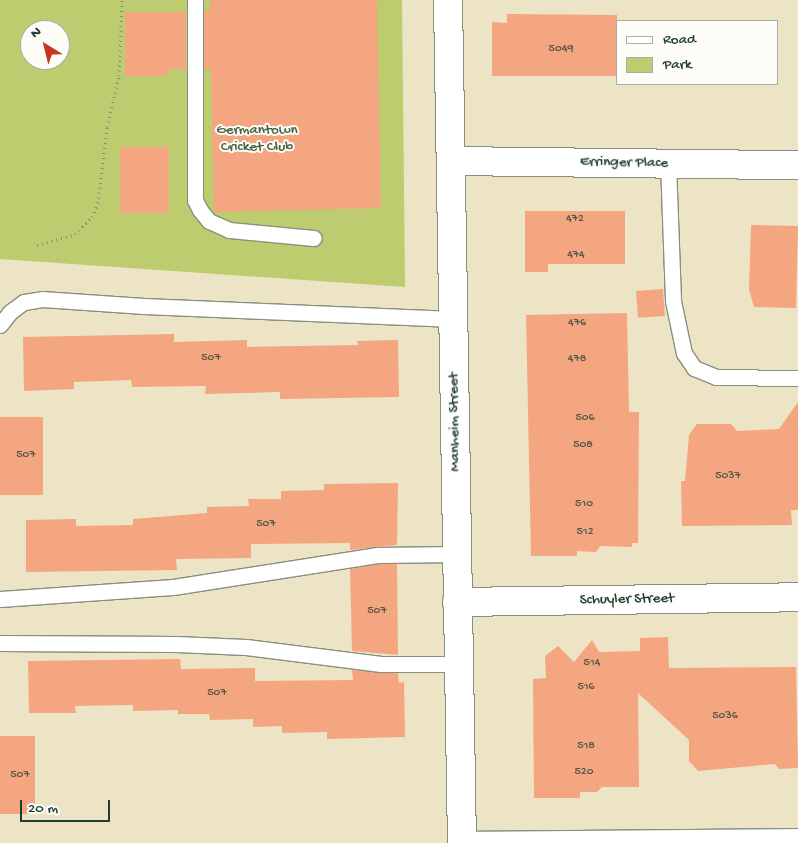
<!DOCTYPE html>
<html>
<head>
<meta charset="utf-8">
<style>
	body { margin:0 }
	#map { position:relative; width:798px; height:843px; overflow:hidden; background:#ede4c6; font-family:"Gochi Hand",sans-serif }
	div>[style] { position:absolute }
	.green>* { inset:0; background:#bccc6e }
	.building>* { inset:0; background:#f3a680; transform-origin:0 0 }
	.path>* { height:3px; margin-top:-1.5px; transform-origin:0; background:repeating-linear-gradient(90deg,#86907d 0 1px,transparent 0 5px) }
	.roads { filter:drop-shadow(1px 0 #86907d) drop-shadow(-1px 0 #86907d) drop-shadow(0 1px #86907d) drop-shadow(0 -1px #86907d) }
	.lane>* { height:15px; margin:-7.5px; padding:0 7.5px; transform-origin:7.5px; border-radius:7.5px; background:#fff }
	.street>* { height:28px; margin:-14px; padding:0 14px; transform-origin:14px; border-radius:14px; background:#fff }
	span { translate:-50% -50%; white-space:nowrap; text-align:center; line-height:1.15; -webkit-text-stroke:4px #fdfcf7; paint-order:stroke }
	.number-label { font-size:12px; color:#545747 }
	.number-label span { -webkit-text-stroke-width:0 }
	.park-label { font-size:15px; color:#466142 }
	.street-label { font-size:15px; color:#1f3d34 }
	.legend { position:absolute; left:616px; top:20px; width:162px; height:65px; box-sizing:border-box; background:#fdfcf7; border:1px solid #a4b0a9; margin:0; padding:6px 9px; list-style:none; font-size:15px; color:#1f3d34 }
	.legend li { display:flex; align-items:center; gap:10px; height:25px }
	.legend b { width:25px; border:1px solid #a4b0a9 }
	.north { position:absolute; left:20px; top:20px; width:50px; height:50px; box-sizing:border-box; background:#fdfcf7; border:1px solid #a4b0a9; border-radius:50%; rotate:324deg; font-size:14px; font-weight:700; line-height:20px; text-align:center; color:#1f3d34 }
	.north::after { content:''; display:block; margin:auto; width:18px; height:22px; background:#c8321e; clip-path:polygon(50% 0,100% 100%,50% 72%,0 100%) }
	.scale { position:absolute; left:20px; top:800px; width:90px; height:22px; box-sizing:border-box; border:2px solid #1f3d34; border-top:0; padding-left:6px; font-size:15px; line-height:18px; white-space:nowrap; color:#1f3d34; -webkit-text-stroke:4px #fdfcf7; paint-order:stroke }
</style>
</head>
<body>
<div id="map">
	<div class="green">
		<div style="clip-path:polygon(evenodd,0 0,402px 0,405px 287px,0 259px,0 0,30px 30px,60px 30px,60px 60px,30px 60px,30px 30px)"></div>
	</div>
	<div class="building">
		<div style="clip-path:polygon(210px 0,377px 0,381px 208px,214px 212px,211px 69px,204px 69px,204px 11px,210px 11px)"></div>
		<div style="clip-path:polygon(125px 12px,186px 12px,186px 69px,168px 69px,168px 76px,125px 76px)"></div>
		<div style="clip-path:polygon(507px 14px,617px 15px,617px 76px,492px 76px,492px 22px,507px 23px)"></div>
		<div style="left:120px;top:147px;width:49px;height:66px"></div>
		<div style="clip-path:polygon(525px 211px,625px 211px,625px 264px,548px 264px,548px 272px,525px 272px)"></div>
		<div style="clip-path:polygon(751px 225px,798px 226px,796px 308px,754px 307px,749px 290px)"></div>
		<div style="left:663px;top:289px;width:27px;height:27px;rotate:86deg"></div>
		<div style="clip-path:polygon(627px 313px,629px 412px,639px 412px,638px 543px,632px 543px,632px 547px,600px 546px,596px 552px,577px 551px,577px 556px,531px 556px,526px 315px)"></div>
		<div style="clip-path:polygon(174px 334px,174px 342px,247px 340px,247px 347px,358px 345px,357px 341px,398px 340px,399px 397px,280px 399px,280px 392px,205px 394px,206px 386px,132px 387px,131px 380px,74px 382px,74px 389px,24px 391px,23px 337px)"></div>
		<div style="clip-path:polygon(798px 402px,798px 510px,791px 510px,792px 525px,682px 526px,681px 481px,685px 481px,689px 435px,697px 424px,731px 424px,737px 431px,779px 429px)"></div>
		<div style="left:43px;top:417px;width:78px;height:43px;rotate:90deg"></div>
		<div style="clip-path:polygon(398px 483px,397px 545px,350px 550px,350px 543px,251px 544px,251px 558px,176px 559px,177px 570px,26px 572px,26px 520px,76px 519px,76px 526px,133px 525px,133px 519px,207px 513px,207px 507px,249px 506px,248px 499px,281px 499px,281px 491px,324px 490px,324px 484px)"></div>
		<div style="clip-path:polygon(379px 564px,397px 564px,398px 655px,352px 651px,350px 569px)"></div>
		<div style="clip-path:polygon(668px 637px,669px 668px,796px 667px,798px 768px,779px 769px,775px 764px,698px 771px,689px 761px,689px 740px,638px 693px,639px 787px,602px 787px,597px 792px,580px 792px,580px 798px,534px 798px,533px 679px,546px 678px,545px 656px,558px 646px,574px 662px,592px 640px,599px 652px,640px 651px,640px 638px)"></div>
		<div style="clip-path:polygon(180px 659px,181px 669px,255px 668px,255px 681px,353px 680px,352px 670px,398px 673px,399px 683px,404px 682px,405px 737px,327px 739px,327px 732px,282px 733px,282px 726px,253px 727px,253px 719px,210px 720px,209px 714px,178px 714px,178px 710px,133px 711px,133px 705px,75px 706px,76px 713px,29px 713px,28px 661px)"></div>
		<div style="left:35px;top:736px;width:78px;height:35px;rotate:90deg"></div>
	</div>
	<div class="path">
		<div style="left:37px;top:245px;width:40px;rotate:-16deg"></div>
		<div style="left:75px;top:234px;width:24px;rotate:-45deg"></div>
		<div style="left:92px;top:217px;width:15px;rotate:-67deg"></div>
		<div style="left:98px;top:203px;width:77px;rotate:-83.2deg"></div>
		<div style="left:107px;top:127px;width:52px;rotate:-76.8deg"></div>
		<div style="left:119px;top:76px;width:76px;rotate:-87.7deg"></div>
	</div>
	<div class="roads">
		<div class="lane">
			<div style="left:195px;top:0;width:200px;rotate:90deg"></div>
			<div style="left:195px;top:200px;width:11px;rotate:63deg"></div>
			<div style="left:200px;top:210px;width:14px;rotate:51deg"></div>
			<div style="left:209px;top:221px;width:22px;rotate:24deg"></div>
			<div style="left:229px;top:230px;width:85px;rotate:5.4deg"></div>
			<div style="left:668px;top:163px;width:138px;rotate:87.9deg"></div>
			<div style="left:673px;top:301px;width:53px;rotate:78.1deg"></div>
			<div style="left:684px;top:353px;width:18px;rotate:56deg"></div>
			<div style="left:694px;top:368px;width:24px;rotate:22deg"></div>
			<div style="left:716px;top:377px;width:82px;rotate:0.7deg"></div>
			<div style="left:0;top:325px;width:16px;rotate:-52deg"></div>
			<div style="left:10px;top:312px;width:17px;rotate:-36deg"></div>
			<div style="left:24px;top:302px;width:18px;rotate:-9deg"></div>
			<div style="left:42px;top:299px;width:102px;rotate:3.9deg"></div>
			<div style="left:144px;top:306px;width:310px;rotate:2.4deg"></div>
			<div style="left:0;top:599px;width:173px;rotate:-4deg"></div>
			<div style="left:173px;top:587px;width:207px;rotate:-8.9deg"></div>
			<div style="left:378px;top:555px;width:79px;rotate:-0.7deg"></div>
			<div style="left:0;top:643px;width:176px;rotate:0.3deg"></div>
			<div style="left:176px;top:644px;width:70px;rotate:2.5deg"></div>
			<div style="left:246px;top:647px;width:136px;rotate:7.2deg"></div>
			<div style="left:381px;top:664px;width:77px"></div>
			<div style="left:462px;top:839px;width:336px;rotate:-0.5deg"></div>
		</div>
		<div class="street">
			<div style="left:448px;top:0;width:843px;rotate:89.05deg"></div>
			<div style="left:451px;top:161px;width:347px;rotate:0.7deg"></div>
			<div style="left:457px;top:602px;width:341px;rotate:-0.8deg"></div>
		</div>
	</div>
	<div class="number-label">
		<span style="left:561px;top:50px">5049</span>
		<span style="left:575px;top:220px">472</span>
		<span style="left:576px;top:256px">474</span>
		<span style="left:577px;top:324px">476</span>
		<span style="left:211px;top:359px">507</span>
		<span style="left:577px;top:360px">478</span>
		<span style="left:585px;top:419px">506</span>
		<span style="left:583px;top:446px">508</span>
		<span style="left:26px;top:456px">507</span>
		<span style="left:728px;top:477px">5037</span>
		<span style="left:584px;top:505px">510</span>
		<span style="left:266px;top:525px">507</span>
		<span style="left:585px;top:533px">512</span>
		<span style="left:377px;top:612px">507</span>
		<span style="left:592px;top:664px">514</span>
		<span style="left:586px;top:688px">516</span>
		<span style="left:217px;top:694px">507</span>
		<span style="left:725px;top:717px">5036</span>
		<span style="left:586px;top:747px">518</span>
		<span style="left:584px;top:773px">520</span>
		<span style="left:20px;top:776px">507</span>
	</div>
	<div class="park-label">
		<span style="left:257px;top:139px">Germantown<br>Cricket Club</span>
	</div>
	<div class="street-label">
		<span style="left:624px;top:163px;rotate:1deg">Erringer Place</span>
		<span style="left:455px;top:422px;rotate:-91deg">Manheim Street</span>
		<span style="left:627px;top:600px;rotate:-1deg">Schuyler Street</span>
	</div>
	<ul class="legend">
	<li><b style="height:6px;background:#fff"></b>Road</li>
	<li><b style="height:14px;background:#bccc6e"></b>Park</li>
	</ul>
	<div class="north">N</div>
	<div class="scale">20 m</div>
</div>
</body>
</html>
